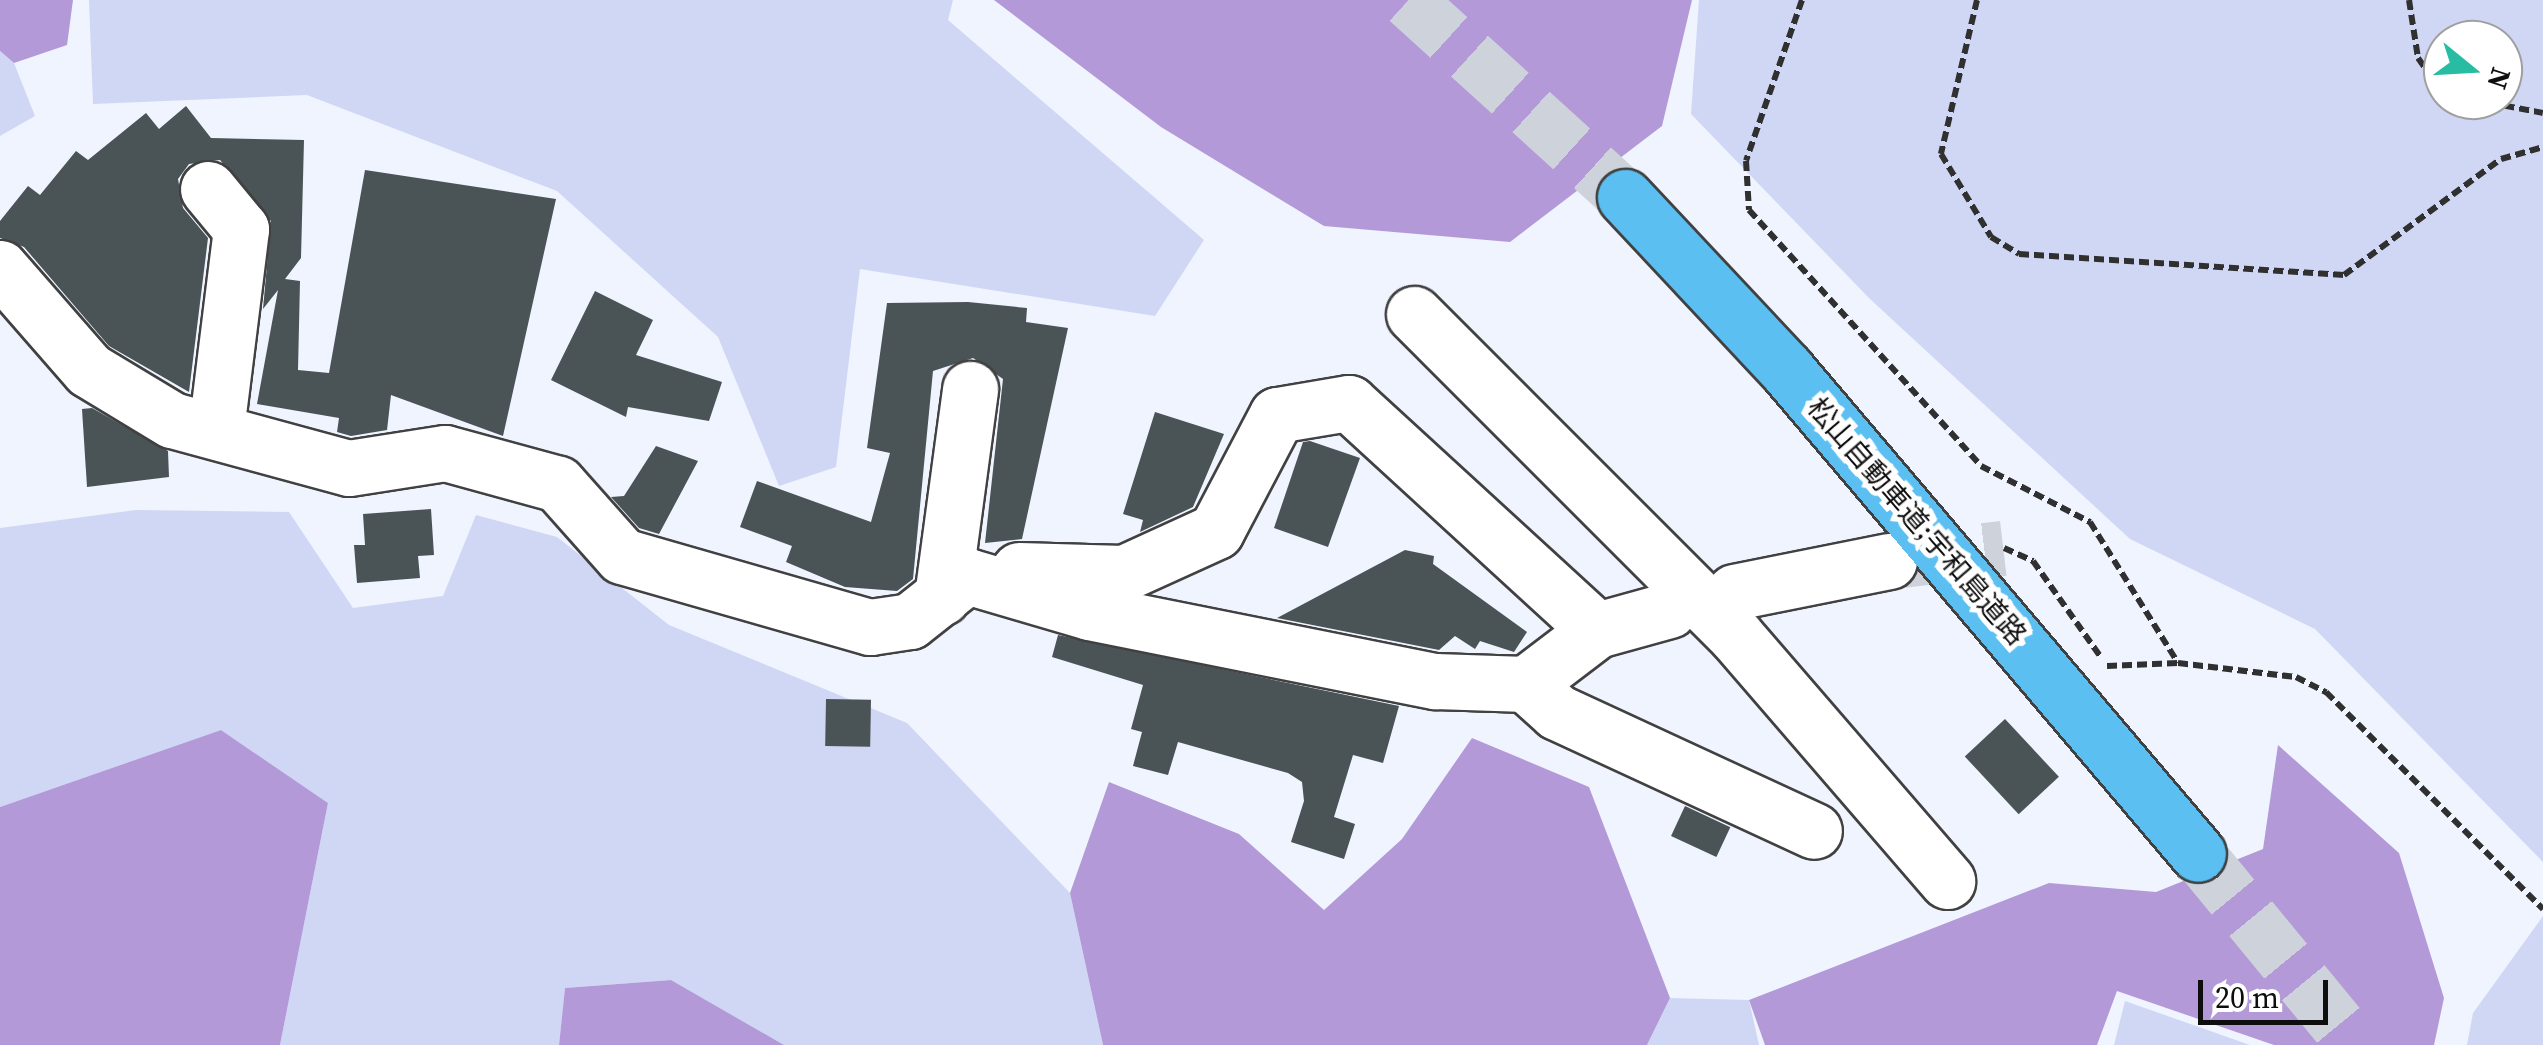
<!DOCTYPE html>
<html>
<head>
<meta charset="utf-8">
<style>
	body { margin:0 }
	#map { position:relative; width:2543px; height:1045px; overflow:hidden; background:#eff4ff; font-family:"Source Serif 4","Noto Sans JP",serif }
	div>[style] { position:absolute }
	.farmland>* { inset:0; background:#d0d7f4 }
	.forest>* { inset:0; background:#b499d9 }
	.building>* { inset:0; background:#4a5356; transform-origin:0 0 }
	.minor-tunnel>* { height:55px; margin-top:-27.5px; transform-origin:0; background:repeating-linear-gradient(90deg,#cdd2db 0 55px,transparent 0 83px) }
	.highway-tunnel>* { height:55px; margin-top:-27.5px; transform-origin:0; background:repeating-linear-gradient(90deg,#cdd2db 0 55px,transparent 0 83px) }
	.path>* { height:6px; margin-top:-3px; transform-origin:0; background:repeating-linear-gradient(90deg,#303030 0 10px,transparent 0 15px) }
	.roads { filter:drop-shadow(2px 0 #414141) drop-shadow(-2px 0 #414141) drop-shadow(0 2px #414141) drop-shadow(0 -2px #414141) }
	.minor>* { height:55px; margin:-27.5px; padding:0 27.5px; transform-origin:27.5px; border-radius:27.5px; background:#fff }
	.highway>* { height:55px; margin:-27.5px; padding:0 27.5px; transform-origin:27.5px; border-radius:27.5px; background:#5bbff1 }
	span { translate:-50% -50%; white-space:nowrap; text-align:center; line-height:1.15; -webkit-text-stroke:10px #fff; paint-order:stroke }
	.street-label { font-size:28px; color:#0e0e0e }
	.north { position:absolute; left:2423px; top:20px; width:100px; height:100px; box-sizing:border-box; background:#fff; border:2px solid #9f9f9f; border-radius:50%; rotate:108deg; font-size:28px; font-weight:700; line-height:40px; text-align:center; color:#0e0e0e }
	.north::after { content:''; display:block; margin:auto; width:35px; height:45px; background:#28bca2; clip-path:polygon(50% 0,100% 100%,50% 72%,0 100%) }
	.scale { position:absolute; left:2198px; top:980px; width:130px; height:45px; box-sizing:border-box; border:5px solid #0e0e0e; border-top:0; padding-left:12px; font-size:30px; line-height:35px; white-space:nowrap; color:#0e0e0e; -webkit-text-stroke:8px #fff; paint-order:stroke }
</style>
</head>
<body>
<div id="map">
	<div class="farmland">
		<div style="clip-path:polygon(89px 0,953px 0,948px 20px,1204px 240px,1155px 316px,860px 269px,836px 467px,779px 486px,718px 337px,557px 191px,307px 95px,93px 104px)"></div>
		<div style="clip-path:polygon(evenodd,1699px 0,2543px 0,2543px 862px,2315px 629px,2130px 539px,1870px 299px,1691px 114px,1699px 0,2443px 40px,2503px 40px,2503px 100px,2443px 100px,2443px 40px)"></div>
		<div style="clip-path:polygon(0 51px,14px 63px,35px 116px,0 136px)"></div>
		<div style="clip-path:polygon(136px 510px,289px 512px,353px 608px,443px 596px,476px 515px,557px 537px,669px 625px,907px 723px,1070px 893px,1103px 1045px,784px 1045px,671px 980px,565px 988px,559px 1045px,280px 1045px,328px 803px,221px 730px,0 807px,0 528px)"></div>
		<div style="clip-path:polygon(2543px 916px,2543px 1045px,2467px 1045px,2473px 1013px)"></div>
		<div style="clip-path:polygon(1670px 998px,1749px 1000px,1759px 1045px,1647px 1045px)"></div>
		<div style="clip-path:polygon(2125px 1001px,2250px 1045px,2114px 1045px)"></div>
	</div>
	<div class="forest">
		<div style="clip-path:polygon(0 0,73px 0,67px 45px,14px 63px,0 51px)"></div>
		<div style="clip-path:polygon(994px 0,1692px 0,1662px 126px,1510px 242px,1324px 226px,1161px 127px)"></div>
		<div style="clip-path:polygon(221px 730px,328px 803px,280px 1045px,0 1045px,0 807px)"></div>
		<div style="clip-path:polygon(1472px 738px,1589px 787px,1670px 998px,1647px 1045px,1103px 1045px,1070px 893px,1109px 782px,1239px 834px,1324px 910px,1402px 839px)"></div>
		<div style="clip-path:polygon(2278px 745px,2399px 853px,2444px 998px,2434px 1045px,2274px 1045px,2117px 991px,2097px 1045px,1765px 1045px,1749px 1000px,2049px 883px,2156px 892px,2263px 849px)"></div>
		<div style="clip-path:polygon(671px 980px,784px 1045px,559px 1045px,565px 988px)"></div>
	</div>
	<div class="building">
		<div style="clip-path:polygon(186px 106px,211px 138px,304px 140px,301px 258px,285px 279px,300px 281px,298px 370px,329px 373px,365px 170px,556px 199px,503px 436px,391px 395px,387px 430px,351px 436px,337px 432px,339px 418px,257px 404px,278px 290px,263px 309px,271px 221px,220px 160px,189px 164px,178px 179px,183px 208px,208px 238px,189px 392px,109px 346px,24px 247px,0 238px,0 221px,28px 186px,40px 195px,76px 151px,88px 160px,146px 113px,159px 129px)"></div>
		<div style="clip-path:polygon(595px 291px,653px 320px,636px 355px,722px 382px,709px 421px,628px 407px,626px 417px,551px 380px)"></div>
		<div style="clip-path:polygon(968px 302px,1027px 308px,1026px 322px,1068px 328px,1022px 539px,985px 543px,1003px 379px,973px 358px,933px 371px,913px 579px,897px 591px,845px 587px,786px 562px,792px 546px,740px 527px,757px 481px,871px 522px,890px 453px,867px 448px,887px 303px)"></div>
		<div style="clip-path:polygon(92px 408px,168px 451px,169px 477px,87px 487px,82px 409px)"></div>
		<div style="clip-path:polygon(1155px 412px,1224px 434px,1193px 507px,1140px 532px,1143px 520px,1123px 514px)"></div>
		<div style="clip-path:polygon(1310px 441px,1360px 458px,1328px 547px,1274px 528px,1303px 442px)"></div>
		<div style="clip-path:polygon(656px 446px,698px 461px,659px 534px,639px 528px,611px 497px,624px 496px)"></div>
		<div style="clip-path:polygon(431px 509px,434px 555px,418px 556px,420px 578px,357px 583px,354px 545px,365px 545px,363px 514px)"></div>
		<div style="clip-path:polygon(1405px 550px,1434px 556px,1433px 564px,1527px 632px,1514px 652px,1480px 641px,1475px 649px,1455px 636px,1439px 650px,1277px 618px)"></div>
		<div style="clip-path:polygon(1058px 635px,1399px 706px,1383px 763px,1353px 755px,1334px 817px,1355px 824px,1344px 859px,1291px 842px,1304px 801px,1302px 782px,1288px 773px,1178px 742px,1168px 775px,1133px 766px,1142px 732px,1131px 729px,1143px 685px,1052px 657px)"></div>
		<div style="left:826px;top:699px;width:45px;height:47px;rotate:1deg"></div>
		<div style="left:2005px;top:719px;width:79px;height:55px;rotate:47deg"></div>
		<div style="left:1685px;top:806px;width:50px;height:33px;rotate:25deg"></div>
	</div>
	<div class="minor-tunnel">
		<div style="left:1902px;top:560px;width:102px;rotate:-6.8deg"></div>
	</div>
	<div class="highway-tunnel">
		<div style="left:1408px;top:0;width:293px;rotate:42.2deg"></div>
		<div style="left:2198px;top:854px;width:247px;rotate:50.6deg"></div>
	</div>
	<div class="path">
		<div style="left:1802px;top:0;width:170px;rotate:109.2deg"></div>
		<div style="left:1746px;top:161px;width:49px;rotate:86.5deg"></div>
		<div style="left:1749px;top:210px;width:345px;rotate:47.8deg"></div>
		<div style="left:1981px;top:466px;width:123px;rotate:27.2deg"></div>
		<div style="left:2090px;top:522px;width:166px;rotate:58deg"></div>
		<div style="left:1977px;top:0;width:158px;rotate:103.2deg"></div>
		<div style="left:1941px;top:154px;width:97px;rotate:58.9deg"></div>
		<div style="left:1991px;top:237px;width:33px;rotate:31deg"></div>
		<div style="left:2019px;top:254px;width:326px;rotate:3.7deg"></div>
		<div style="left:2344px;top:275px;width:195px;rotate:-36.5deg"></div>
		<div style="left:2501px;top:159px;width:44px;rotate:-15.9deg"></div>
		<div style="left:2409px;top:0;width:59px;rotate:81.2deg"></div>
		<div style="left:2418px;top:58px;width:43px;rotate:54.5deg"></div>
		<div style="left:2475px;top:100px;width:69px;rotate:10.8deg"></div>
		<div style="left:2004px;top:548px;width:32px;rotate:24deg"></div>
		<div style="left:2033px;top:561px;width:116px;rotate:54.8deg"></div>
		<div style="left:2107px;top:666px;width:71px;rotate:-2.4deg"></div>
		<div style="left:2178px;top:663px;width:119px;rotate:6.8deg"></div>
		<div style="left:2296px;top:677px;width:34px;rotate:27deg"></div>
		<div style="left:2326px;top:692px;width:307px;rotate:45deg"></div>
	</div>
	<div class="roads">
		<div class="minor">
			<div style="left:208px;top:189px;width:52px;rotate:50.5deg"></div>
			<div style="left:241px;top:229px;width:204px;rotate:97.1deg"></div>
			<div style="left:0;top:268px;width:135px;rotate:48.9deg"></div>
			<div style="left:89px;top:370px;width:97px;rotate:31.1deg"></div>
			<div style="left:172px;top:420px;width:183px;rotate:15.2deg"></div>
			<div style="left:349px;top:468px;width:97px;rotate:-8.9deg"></div>
			<div style="left:445px;top:453px;width:117px;rotate:15.3deg"></div>
			<div style="left:558px;top:484px;width:96px;rotate:48.4deg"></div>
			<div style="left:622px;top:556px;width:258px;rotate:16deg"></div>
			<div style="left:870px;top:627px;width:40px;rotate:-8.5deg"></div>
			<div style="left:910px;top:621px;width:73px;rotate:-38.3deg"></div>
			<div style="left:967px;top:576px;width:127px;rotate:16.4deg"></div>
			<div style="left:1089px;top:612px;width:353px;rotate:11.3deg"></div>
			<div style="left:1435px;top:681px;width:91px;rotate:1.9deg"></div>
			<div style="left:1526px;top:684px;width:89px;rotate:-37.3deg"></div>
			<div style="left:1597px;top:630px;width:75px;rotate:-15.5deg"></div>
			<div style="left:1414px;top:314px;width:454px;rotate:45deg"></div>
			<div style="left:1735px;top:635px;width:325px;rotate:49.2deg"></div>
			<div style="left:1019px;top:570px;width:105px;rotate:1.6deg"></div>
			<div style="left:1124px;top:573px;width:101px;rotate:-24.5deg"></div>
			<div style="left:1216px;top:531px;width:131px;rotate:-62.3deg"></div>
			<div style="left:1277px;top:415px;width:73px;rotate:-9.5deg"></div>
			<div style="left:1349px;top:403px;width:336px;rotate:42.5deg"></div>
			<div style="left:1734px;top:592px;width:158px;rotate:-11.3deg"></div>
			<div style="left:942px;top:597px;width:210px;rotate:-82.3deg"></div>
			<div style="left:1526px;top:684px;width:42px;rotate:42.1deg"></div>
			<div style="left:1557px;top:712px;width:283px;rotate:24.8deg"></div>
		</div>
		<div class="highway">
			<div style="left:1625px;top:197px;width:236px;rotate:46.9deg"></div>
			<div style="left:1786px;top:369px;width:636px;rotate:49.65deg"></div>
		</div>
	</div>
	<div class="street-label">
		<span style="left:1917px;top:521px;rotate:49deg">松山自動車道;宇和島道路</span>
	</div>
	<div class="north">N</div>
	<div class="scale">20 m</div>
</div>
</body>
</html>
